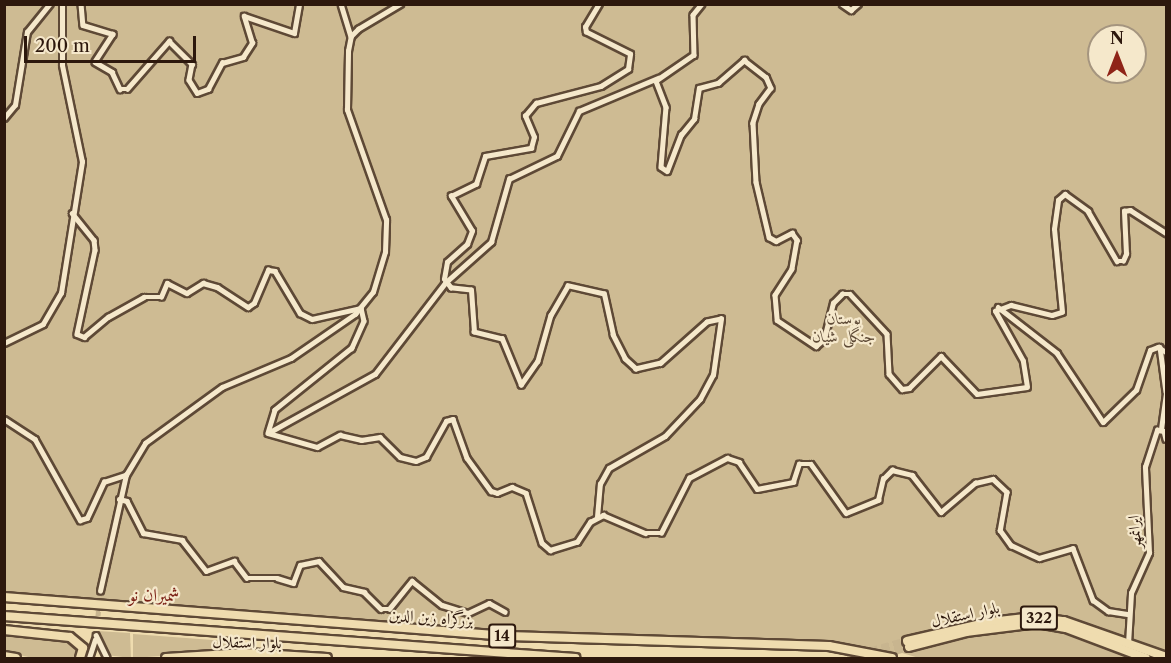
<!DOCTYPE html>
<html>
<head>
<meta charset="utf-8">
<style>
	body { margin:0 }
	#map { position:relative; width:1171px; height:663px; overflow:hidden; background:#efdcaf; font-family:"Libre Caslon Text",Amiri,serif }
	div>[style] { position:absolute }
	.green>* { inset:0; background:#cebb93 }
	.minor-tunnel>* { height:4.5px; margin-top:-2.25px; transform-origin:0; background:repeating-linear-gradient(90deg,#c8b58f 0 4.5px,transparent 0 6.5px) }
	.primary-tunnel>* { height:8px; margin-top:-4px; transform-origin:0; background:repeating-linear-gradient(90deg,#c8b58f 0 8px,transparent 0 12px) }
	.roads { filter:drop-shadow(2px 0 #5e4936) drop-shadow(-2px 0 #5e4936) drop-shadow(0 2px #5e4936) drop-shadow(0 -2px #5e4936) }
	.minor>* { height:4.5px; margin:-2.25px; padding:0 2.25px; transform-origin:2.25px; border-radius:2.25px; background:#f5e8cb }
	.primary>* { height:8px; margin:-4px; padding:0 4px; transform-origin:4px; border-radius:4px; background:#efdcaf }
	.trunk>* { height:8px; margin:-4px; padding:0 4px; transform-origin:4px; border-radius:4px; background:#efdcaf }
	span { translate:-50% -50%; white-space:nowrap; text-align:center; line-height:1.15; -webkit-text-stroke:4.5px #f5e8cb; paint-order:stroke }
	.shield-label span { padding:2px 4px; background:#f5e8cb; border:2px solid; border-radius:4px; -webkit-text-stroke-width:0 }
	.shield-label { font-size:15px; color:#2d180d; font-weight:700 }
	.park-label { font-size:16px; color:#5d4935; font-style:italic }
	.street-label { font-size:16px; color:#2d180d }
	.neighbourhood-label { font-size:18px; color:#7a1f14 }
	.frame { position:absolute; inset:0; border:6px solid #2d180d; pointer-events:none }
	.north { position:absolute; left:1087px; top:24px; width:60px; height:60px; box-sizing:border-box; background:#f5e8cb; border:2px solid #a5957f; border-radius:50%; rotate:0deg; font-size:16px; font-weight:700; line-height:24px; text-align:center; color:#2d180d }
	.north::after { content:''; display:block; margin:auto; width:21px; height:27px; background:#8f2418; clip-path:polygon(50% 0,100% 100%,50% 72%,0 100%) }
	.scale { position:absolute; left:24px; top:36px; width:172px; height:27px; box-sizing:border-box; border:3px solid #2d180d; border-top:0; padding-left:8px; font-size:18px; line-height:21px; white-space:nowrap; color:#2d180d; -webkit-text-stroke:4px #f5e8cb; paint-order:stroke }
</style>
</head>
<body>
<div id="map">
	<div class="green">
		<div style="clip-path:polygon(evenodd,5px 5px,1166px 5px,1166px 658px,1146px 658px,1061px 629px,1132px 658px,919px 658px,902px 653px,908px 648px,879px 656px,839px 649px,510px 637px,5px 597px,5px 5px,1099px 36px,1135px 36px,1135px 72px,1099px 72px,1099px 36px)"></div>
		<div style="clip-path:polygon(98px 631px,130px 633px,131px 658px,106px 655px)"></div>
		<div style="clip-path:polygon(4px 633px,69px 640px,80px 648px,78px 658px,33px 658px,5px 652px)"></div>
		<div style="clip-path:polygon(133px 634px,239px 642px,231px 651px,133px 658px)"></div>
	</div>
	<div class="minor-tunnel">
		<div style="left:96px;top:635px;width:44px;rotate:-84.8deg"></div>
	</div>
	<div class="primary-tunnel">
		<div style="left:847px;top:658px;width:62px;rotate:-15.8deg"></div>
		<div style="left:872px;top:658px;width:39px;rotate:-17deg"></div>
	</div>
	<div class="roads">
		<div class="minor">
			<div style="left:81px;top:4px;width:21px;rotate:85deg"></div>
			<div style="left:83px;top:25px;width:31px;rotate:17deg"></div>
			<div style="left:113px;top:34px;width:33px;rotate:123deg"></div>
			<div style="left:95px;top:62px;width:20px;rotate:30deg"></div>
			<div style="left:112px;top:72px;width:19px;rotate:65deg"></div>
			<div style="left:120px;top:89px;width:7px"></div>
			<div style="left:127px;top:89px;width:64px;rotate:-48.8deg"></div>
			<div style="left:169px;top:41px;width:33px;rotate:45deg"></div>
			<div style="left:192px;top:64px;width:16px;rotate:101deg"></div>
			<div style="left:189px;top:80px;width:15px;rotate:58deg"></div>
			<div style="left:197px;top:93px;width:12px;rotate:-20deg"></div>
			<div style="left:208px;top:89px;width:30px;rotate:-62deg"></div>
			<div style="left:222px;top:63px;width:22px;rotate:-16deg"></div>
			<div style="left:243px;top:57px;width:17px;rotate:-57deg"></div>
			<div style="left:252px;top:43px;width:28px;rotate:-107deg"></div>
			<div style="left:244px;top:16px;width:53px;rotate:18.8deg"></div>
			<div style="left:294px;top:33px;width:29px;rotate:-80deg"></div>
			<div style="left:341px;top:4px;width:34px;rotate:73deg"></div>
			<div style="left:702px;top:4px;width:14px;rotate:129deg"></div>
			<div style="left:693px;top:15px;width:40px;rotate:88.6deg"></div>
			<div style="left:694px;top:55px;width:46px;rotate:145.6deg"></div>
			<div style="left:656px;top:81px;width:28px;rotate:69deg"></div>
			<div style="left:666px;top:107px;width:60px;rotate:94.8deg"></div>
			<div style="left:661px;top:167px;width:7px;rotate:34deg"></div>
			<div style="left:667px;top:171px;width:39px;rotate:-69deg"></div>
			<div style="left:681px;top:135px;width:21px;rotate:-51deg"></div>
			<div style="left:694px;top:119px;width:31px;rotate:-81deg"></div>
			<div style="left:699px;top:88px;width:20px;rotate:-15deg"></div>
			<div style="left:718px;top:83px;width:35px;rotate:-41deg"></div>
			<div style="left:744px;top:60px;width:28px;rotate:38deg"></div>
			<div style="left:766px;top:77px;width:12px;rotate:66deg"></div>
			<div style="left:771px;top:88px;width:20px;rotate:127deg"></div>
			<div style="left:759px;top:104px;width:20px;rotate:108deg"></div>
			<div style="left:753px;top:123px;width:59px;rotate:87.1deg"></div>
			<div style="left:756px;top:182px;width:57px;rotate:76.7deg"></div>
			<div style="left:769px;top:237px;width:8px;rotate:30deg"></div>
			<div style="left:776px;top:241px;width:18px;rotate:-27deg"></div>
			<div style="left:792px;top:233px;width:9px;rotate:54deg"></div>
			<div style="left:797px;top:240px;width:29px;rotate:100deg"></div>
			<div style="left:792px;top:269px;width:31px;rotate:123deg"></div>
			<div style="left:775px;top:295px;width:25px;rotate:85deg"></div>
			<div style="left:777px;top:320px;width:47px;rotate:33.7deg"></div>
			<div style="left:816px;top:346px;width:11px;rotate:-41deg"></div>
			<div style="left:824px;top:339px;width:37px;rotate:-76deg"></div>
			<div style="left:833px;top:303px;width:13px;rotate:-45deg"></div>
			<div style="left:842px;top:294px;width:8px"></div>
			<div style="left:850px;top:294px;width:54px;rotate:47.2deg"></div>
			<div style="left:887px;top:334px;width:40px;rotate:87.1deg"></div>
			<div style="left:889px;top:374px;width:20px;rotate:49deg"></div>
			<div style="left:902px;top:389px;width:7px;rotate:-8deg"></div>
			<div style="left:909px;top:388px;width:45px;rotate:-45deg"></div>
			<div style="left:941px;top:356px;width:52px;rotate:46.5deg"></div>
			<div style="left:977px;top:394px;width:50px;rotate:-8deg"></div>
			<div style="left:1027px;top:387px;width:26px;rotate:-99deg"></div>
			<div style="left:1023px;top:361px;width:57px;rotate:-119.2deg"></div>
			<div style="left:995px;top:311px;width:17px;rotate:-21deg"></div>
			<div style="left:1011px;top:305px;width:42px;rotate:13.7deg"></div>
			<div style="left:1052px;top:315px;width:10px;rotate:-17deg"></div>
			<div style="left:1062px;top:312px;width:83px;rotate:-95.5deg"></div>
			<div style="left:1054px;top:229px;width:29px;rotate:-82deg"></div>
			<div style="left:1058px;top:200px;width:9px;rotate:-41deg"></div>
			<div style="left:1065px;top:194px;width:29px;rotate:36deg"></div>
			<div style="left:1088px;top:211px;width:58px;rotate:59.9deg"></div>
			<div style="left:1117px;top:261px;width:6px"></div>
			<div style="left:1123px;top:261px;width:8px;rotate:-67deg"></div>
			<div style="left:1126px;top:254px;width:43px;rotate:-92.7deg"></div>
			<div style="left:1124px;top:211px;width:6px;rotate:-9deg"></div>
			<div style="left:1130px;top:210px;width:43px;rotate:32.6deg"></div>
			<div style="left:842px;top:4px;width:11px;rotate:34deg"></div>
			<div style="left:851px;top:10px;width:9px;rotate:-41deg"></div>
			<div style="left:4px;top:118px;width:17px;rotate:-50deg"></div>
			<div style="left:15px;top:105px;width:74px;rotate:-80.7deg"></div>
			<div style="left:27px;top:32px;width:36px;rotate:-51deg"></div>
			<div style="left:72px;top:213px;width:35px;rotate:51deg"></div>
			<div style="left:94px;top:240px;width:10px;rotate:84deg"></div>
			<div style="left:95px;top:250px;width:86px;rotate:102.1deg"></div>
			<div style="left:77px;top:334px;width:8px;rotate:23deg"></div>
			<div style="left:84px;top:337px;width:31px;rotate:-40deg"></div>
			<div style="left:108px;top:317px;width:41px;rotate:-29.1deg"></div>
			<div style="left:144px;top:297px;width:17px"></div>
			<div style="left:161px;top:297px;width:15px;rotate:-67deg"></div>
			<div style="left:167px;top:283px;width:22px;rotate:27deg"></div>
			<div style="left:187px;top:293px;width:19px;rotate:-32deg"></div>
			<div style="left:203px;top:283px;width:15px;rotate:16deg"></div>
			<div style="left:217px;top:287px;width:37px;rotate:33deg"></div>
			<div style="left:248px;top:307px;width:7px;rotate:-34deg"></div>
			<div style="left:254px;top:303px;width:36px;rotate:-67deg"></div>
			<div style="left:268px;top:270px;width:7px;rotate:8deg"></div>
			<div style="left:275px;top:271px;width:49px;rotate:59.2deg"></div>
			<div style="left:300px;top:313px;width:13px;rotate:27deg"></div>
			<div style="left:312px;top:319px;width:50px;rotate:-12.7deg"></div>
			<div style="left:361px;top:308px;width:13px;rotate:77deg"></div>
			<div style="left:364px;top:321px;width:30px;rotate:114deg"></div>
			<div style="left:352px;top:348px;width:99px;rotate:141.2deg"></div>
			<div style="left:275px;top:410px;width:24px;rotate:107deg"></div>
			<div style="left:268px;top:433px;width:51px;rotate:15.9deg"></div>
			<div style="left:317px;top:447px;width:26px;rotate:-28deg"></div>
			<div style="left:340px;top:435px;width:22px;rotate:13deg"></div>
			<div style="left:361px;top:440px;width:19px;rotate:-9deg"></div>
			<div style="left:380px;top:437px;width:28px;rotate:45deg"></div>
			<div style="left:400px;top:457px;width:16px;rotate:14deg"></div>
			<div style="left:416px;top:461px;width:11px;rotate:-22deg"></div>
			<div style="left:426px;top:457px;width:41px;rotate:-60.9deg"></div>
			<div style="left:446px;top:421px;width:7px;rotate:-16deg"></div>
			<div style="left:453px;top:419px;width:41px;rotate:70.3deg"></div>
			<div style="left:467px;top:458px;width:41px;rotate:54deg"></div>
			<div style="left:491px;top:491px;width:6px;rotate:18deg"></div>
			<div style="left:497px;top:493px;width:16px;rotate:-22deg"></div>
			<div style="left:512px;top:487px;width:15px;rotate:23deg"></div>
			<div style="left:526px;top:493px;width:52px;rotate:72.3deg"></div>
			<div style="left:542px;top:543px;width:11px;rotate:41deg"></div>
			<div style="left:550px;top:550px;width:28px;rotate:-17deg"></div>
			<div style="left:577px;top:542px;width:24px;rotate:-57deg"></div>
			<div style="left:590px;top:522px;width:15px;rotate:-28deg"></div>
			<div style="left:603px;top:515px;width:46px;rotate:23.2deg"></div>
			<div style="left:645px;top:533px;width:16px"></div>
			<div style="left:661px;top:533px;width:62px;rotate:-63deg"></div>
			<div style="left:689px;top:478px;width:43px;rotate:-27.8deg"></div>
			<div style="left:727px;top:458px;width:13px;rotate:18deg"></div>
			<div style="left:739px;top:462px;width:32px;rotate:56deg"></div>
			<div style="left:757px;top:489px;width:37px;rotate:-11deg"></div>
			<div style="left:793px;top:482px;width:19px;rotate:-72deg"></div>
			<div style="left:799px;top:464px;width:12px"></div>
			<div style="left:811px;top:464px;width:60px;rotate:54.5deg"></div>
			<div style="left:846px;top:513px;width:35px;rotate:-22deg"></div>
			<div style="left:878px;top:500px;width:22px;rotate:-77deg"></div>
			<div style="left:883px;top:479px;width:13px;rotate:-45deg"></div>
			<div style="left:892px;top:470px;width:21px;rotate:14deg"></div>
			<div style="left:912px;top:475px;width:47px;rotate:51.9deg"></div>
			<div style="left:941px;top:512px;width:45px;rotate:-40.5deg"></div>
			<div style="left:975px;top:483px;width:18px;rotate:-13deg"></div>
			<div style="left:993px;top:479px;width:19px;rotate:43deg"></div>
			<div style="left:1007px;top:492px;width:39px;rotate:100deg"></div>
			<div style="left:1000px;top:530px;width:19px;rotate:54deg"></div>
			<div style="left:1011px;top:545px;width:31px;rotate:25deg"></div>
			<div style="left:1039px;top:558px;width:35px;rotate:-16deg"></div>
			<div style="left:1073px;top:548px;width:56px;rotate:69deg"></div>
			<div style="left:1093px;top:600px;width:19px;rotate:36deg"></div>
			<div style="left:1108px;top:611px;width:19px;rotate:9deg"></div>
			<div style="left:998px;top:307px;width:75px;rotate:37.9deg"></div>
			<div style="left:1057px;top:353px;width:83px;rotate:56.3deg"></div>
			<div style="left:1103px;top:422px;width:46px;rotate:-44.1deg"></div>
			<div style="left:1136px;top:390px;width:42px;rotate:-70.7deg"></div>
			<div style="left:1150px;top:350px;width:9px;rotate:-21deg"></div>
			<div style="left:1158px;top:347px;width:9px;rotate:32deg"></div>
			<div style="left:4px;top:343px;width:43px;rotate:-26deg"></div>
			<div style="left:43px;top:324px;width:36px;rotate:-60deg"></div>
			<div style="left:61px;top:293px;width:133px;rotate:-80.9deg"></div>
			<div style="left:82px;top:162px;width:99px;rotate:-101.7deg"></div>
			<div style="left:62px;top:65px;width:61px;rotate:-90deg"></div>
			<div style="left:1160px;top:347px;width:45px;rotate:82.4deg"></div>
			<div style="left:4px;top:419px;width:37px;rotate:33deg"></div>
			<div style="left:35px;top:439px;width:93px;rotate:60.9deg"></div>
			<div style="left:80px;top:520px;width:7px;rotate:-16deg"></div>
			<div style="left:87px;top:518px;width:40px;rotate:-65deg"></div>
			<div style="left:104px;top:482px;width:23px;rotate:-18deg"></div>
			<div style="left:1161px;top:429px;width:35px;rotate:-82deg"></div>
			<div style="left:268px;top:433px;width:122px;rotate:-28.9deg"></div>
			<div style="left:375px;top:374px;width:115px;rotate:-52.4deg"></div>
			<div style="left:445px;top:283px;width:62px;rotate:-41.7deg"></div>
			<div style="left:491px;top:242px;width:66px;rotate:-74.1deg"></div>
			<div style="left:509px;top:179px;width:53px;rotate:-25.6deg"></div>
			<div style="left:557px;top:156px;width:50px;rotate:-63.9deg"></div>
			<div style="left:579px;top:111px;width:86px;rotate:-22.7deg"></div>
			<div style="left:119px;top:499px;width:8px;rotate:14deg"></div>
			<div style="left:127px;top:501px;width:36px;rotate:63deg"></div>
			<div style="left:143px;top:533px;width:40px;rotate:10deg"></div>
			<div style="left:182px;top:540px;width:39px;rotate:52deg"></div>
			<div style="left:206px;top:571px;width:30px;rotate:-20deg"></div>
			<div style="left:234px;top:561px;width:21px;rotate:53deg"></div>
			<div style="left:247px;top:578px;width:30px"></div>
			<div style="left:277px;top:578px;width:17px;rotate:17deg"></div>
			<div style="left:293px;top:583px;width:19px;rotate:-69deg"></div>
			<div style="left:300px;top:565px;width:19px;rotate:-12deg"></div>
			<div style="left:319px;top:561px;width:35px;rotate:47deg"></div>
			<div style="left:343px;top:587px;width:22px;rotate:13deg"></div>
			<div style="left:364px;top:592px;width:24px;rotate:45deg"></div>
			<div style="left:381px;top:609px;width:8px"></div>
			<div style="left:389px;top:609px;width:36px;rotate:-51deg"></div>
			<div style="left:412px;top:581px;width:38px;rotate:39deg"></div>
			<div style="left:442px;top:605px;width:27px;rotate:17deg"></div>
			<div style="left:468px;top:613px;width:23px;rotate:-25deg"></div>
			<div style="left:489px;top:603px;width:18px;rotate:29deg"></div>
			<div style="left:597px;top:517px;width:33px;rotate:-85deg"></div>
			<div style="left:600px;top:484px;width:18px;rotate:-61deg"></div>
			<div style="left:609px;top:468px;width:64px;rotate:-29.7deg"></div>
			<div style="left:665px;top:436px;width:51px;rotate:-46.6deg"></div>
			<div style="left:700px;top:399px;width:27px;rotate:-62deg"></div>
			<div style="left:713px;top:375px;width:57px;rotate:-81.9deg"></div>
			<div style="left:721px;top:319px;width:14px;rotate:168deg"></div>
			<div style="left:707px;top:322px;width:62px;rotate:138.3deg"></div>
			<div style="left:661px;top:363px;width:26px;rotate:167deg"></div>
			<div style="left:636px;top:369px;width:15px;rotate:-138deg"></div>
			<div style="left:625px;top:359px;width:27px;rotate:-117deg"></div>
			<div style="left:613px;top:335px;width:42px;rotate:-102.4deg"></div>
			<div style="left:604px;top:294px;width:37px;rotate:-167deg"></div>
			<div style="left:568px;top:286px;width:34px;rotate:120deg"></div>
			<div style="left:551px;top:315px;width:48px;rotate:105.8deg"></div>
			<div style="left:538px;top:361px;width:29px;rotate:125deg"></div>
			<div style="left:521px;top:385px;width:50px;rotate:-112.4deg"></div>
			<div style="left:502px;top:339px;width:29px;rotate:-166deg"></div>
			<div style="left:474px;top:332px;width:42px;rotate:-94.1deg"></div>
			<div style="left:471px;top:290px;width:20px;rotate:-174deg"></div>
			<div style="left:451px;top:288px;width:11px;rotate:-128deg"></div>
			<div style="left:444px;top:279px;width:17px;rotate:-80deg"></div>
			<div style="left:447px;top:262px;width:27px;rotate:-42deg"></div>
			<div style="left:467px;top:244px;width:14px;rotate:-69deg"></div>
			<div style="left:472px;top:231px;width:41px;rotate:-121deg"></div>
			<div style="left:451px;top:196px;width:28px;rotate:-26deg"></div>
			<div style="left:476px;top:184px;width:29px;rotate:-72deg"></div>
			<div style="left:485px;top:156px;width:47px;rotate:-9.9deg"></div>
			<div style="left:531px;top:148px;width:11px;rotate:-75deg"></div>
			<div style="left:534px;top:137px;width:23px;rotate:-113deg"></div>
			<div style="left:525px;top:116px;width:17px;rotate:-50deg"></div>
			<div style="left:536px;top:103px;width:67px;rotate:-14.7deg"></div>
			<div style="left:601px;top:86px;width:32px;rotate:-32deg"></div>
			<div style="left:628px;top:69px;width:15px;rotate:-82deg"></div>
			<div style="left:630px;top:54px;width:49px;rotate:-153.4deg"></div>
			<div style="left:586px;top:32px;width:5px;rotate:-101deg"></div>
			<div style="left:585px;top:27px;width:27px;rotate:-59deg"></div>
			<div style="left:100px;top:591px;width:119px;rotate:-77.4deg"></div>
			<div style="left:126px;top:475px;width:37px;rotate:-59deg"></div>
			<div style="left:145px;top:443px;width:95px;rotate:-36deg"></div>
			<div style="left:222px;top:387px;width:75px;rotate:-22.8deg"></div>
			<div style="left:291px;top:358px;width:78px;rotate:-34.5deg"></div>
			<div style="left:355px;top:314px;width:28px;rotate:-51deg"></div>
			<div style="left:373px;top:292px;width:42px;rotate:-73.3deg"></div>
			<div style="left:385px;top:252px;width:32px;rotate:-88deg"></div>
			<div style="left:386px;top:220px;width:117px;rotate:-109.5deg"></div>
			<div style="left:347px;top:110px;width:59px;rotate:-89deg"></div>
			<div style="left:348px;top:51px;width:15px;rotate:-79deg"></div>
			<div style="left:351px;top:36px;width:10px;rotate:-45deg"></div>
			<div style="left:358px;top:29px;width:49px;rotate:-30.8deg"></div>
			<div style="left:96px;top:635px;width:25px;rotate:64deg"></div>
			<div style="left:1128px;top:644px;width:51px;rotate:-86.6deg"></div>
			<div style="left:1131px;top:593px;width:44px;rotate:-65.8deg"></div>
			<div style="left:1149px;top:553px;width:86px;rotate:-92.7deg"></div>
			<div style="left:1145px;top:467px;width:39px;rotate:-72deg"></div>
			<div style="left:1157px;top:430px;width:7px;rotate:8deg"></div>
			<div style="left:1164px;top:431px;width:8px;rotate:76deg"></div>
			<div style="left:89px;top:658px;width:19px;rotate:-72deg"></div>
		</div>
		<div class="primary">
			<div style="left:4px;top:630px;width:66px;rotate:6.1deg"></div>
			<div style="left:70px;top:637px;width:17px;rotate:40deg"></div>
			<div style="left:83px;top:648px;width:10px;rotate:107deg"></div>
			<div style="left:907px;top:641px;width:85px;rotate:-12.9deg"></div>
			<div style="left:990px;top:622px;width:44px;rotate:-6.5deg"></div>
			<div style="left:1034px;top:617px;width:30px;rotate:8deg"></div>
			<div style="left:1064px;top:621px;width:108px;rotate:19.4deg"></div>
			<div style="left:909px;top:647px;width:59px;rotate:-14.7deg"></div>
			<div style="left:966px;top:632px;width:72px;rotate:-7.2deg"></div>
			<div style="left:1037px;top:623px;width:29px;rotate:10deg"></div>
			<div style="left:1066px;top:628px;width:85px;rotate:20.6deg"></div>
			<div style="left:4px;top:656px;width:12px;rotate:9deg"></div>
			<div style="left:166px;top:658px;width:79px;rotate:-3.6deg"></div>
			<div style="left:245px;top:653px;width:82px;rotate:3.5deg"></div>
		</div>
		<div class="trunk">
			<div style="left:4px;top:597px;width:505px;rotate:4.43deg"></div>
			<div style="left:507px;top:636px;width:322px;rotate:1.8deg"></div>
			<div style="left:829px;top:646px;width:64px;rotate:10.8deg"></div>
			<div style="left:4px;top:616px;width:573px;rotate:4.21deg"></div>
		</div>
	</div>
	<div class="shield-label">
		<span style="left:1039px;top:618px">322</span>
		<span style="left:502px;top:636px">14</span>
	</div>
	<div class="park-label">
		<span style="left:844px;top:327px">بوستان<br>جنگلی شیان</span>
	</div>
	<div class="street-label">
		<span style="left:1134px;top:532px;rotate:-93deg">ایرانمهر</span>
		<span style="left:965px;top:614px;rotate:-12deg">بلوار استقلال</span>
		<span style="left:431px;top:617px;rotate:4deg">بزرگراه زین الدین</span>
		<span style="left:247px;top:642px;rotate:1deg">بلوار استقلال</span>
	</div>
	<div class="neighbourhood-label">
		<span style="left:154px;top:595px">شمیران نو</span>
	</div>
	<div class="frame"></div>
	<div class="north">N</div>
	<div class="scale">200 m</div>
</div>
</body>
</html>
